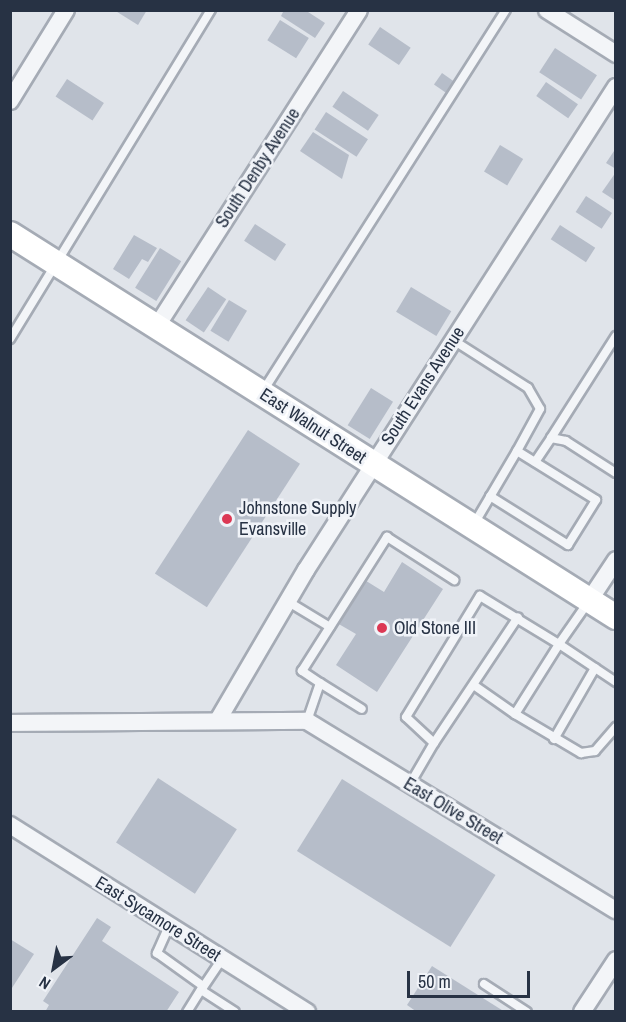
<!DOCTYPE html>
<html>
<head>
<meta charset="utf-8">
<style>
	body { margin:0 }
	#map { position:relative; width:626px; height:1022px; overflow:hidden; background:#e0e4ea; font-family:"Archivo Narrow",sans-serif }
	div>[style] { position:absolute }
	.building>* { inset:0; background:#b6bdc9; transform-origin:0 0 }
	.roads { filter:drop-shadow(2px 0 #a5abb5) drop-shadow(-2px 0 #a5abb5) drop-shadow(0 2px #a5abb5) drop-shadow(0 -2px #a5abb5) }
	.service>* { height:8px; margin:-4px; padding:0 4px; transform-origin:4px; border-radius:4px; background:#f3f5f8 }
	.minor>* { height:16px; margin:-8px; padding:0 8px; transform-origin:8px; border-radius:8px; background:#f3f5f8 }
	.secondary>* { height:24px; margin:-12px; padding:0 12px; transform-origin:12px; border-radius:12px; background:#fff }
	.dots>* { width:16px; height:16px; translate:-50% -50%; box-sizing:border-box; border:3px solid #f0f3f8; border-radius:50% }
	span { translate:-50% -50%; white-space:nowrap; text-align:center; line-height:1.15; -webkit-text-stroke:5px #f0f3f8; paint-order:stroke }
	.street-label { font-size:18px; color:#273244 }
	.poi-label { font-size:18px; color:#273244 }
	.left { translate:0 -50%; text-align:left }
	.frame { position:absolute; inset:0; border:12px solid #273244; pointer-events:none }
	.north { position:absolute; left:24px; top:938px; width:60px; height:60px; -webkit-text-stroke:4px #f0f3f8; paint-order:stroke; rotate:212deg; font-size:16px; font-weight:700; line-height:24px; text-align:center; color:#273244 }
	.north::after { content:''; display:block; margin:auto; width:21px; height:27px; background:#273244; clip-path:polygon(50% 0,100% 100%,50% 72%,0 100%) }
	.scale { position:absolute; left:407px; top:971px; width:123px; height:27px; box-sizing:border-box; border:3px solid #273244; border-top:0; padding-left:8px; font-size:18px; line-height:21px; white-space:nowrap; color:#273244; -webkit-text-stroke:4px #f0f3f8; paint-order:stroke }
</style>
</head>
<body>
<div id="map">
	<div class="building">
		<div style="clip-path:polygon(114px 10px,147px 10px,138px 25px)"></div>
		<div style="clip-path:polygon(284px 10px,305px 10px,325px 23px,315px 38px,281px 16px)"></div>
		<div style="left:280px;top:20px;width:34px;height:24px;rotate:32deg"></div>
		<div style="left:380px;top:27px;width:37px;height:21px;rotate:34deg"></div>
		<div style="left:555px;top:48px;width:50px;height:29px;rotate:33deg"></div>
		<div style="left:442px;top:73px;width:19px;height:14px;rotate:35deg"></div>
		<div style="left:67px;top:79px;width:44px;height:21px;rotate:33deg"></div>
		<div style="left:546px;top:82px;width:39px;height:17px;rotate:35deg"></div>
		<div style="left:343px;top:91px;width:43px;height:19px;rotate:34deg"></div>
		<div style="left:326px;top:112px;width:50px;height:21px;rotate:33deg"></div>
		<div style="clip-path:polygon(313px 132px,349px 155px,342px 179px,300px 151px)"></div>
		<div style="left:500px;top:145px;width:27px;height:31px;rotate:31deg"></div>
		<div style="clip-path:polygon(616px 148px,616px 169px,606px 163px)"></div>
		<div style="clip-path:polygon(616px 172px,616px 201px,602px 192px)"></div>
		<div style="left:586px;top:196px;width:31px;height:19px;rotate:33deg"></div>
		<div style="left:255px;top:224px;width:37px;height:20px;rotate:33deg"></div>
		<div style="left:560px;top:225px;width:42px;height:17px;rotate:33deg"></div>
		<div style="clip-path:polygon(134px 235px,157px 248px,148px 262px,142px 259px,129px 279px,113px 269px)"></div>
		<div style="left:160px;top:248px;width:25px;height:47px;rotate:32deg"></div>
		<div style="left:208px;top:287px;width:22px;height:40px;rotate:34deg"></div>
		<div style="left:411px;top:287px;width:47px;height:29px;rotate:31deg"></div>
		<div style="left:229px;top:300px;width:21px;height:36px;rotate:31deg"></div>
		<div style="left:371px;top:388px;width:26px;height:44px;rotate:32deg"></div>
		<div style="left:248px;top:430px;width:62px;height:171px;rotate:33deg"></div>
		<div style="clip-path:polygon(402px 562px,443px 589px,377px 692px,336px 665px,356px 634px,337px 623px,363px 579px,384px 592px)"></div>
		<div style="left:158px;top:778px;width:94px;height:77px;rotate:33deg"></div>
		<div style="left:342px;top:779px;width:181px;height:85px;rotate:32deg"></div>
		<div style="clip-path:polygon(97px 918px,111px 927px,102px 941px,179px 992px,166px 1012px,45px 1012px,49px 1005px,43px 1001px)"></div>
		<div style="clip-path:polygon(10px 939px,34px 954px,10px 991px)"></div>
		<div style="clip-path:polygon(432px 966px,505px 1012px,417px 1012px,407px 1005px)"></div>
	</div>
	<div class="roads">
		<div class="service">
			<div style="left:10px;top:339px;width:386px;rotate:-58.6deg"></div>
			<div style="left:453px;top:340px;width:89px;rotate:32.6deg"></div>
			<div style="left:528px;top:388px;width:24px;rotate:60deg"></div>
			<div style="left:540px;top:409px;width:48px;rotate:118.7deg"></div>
			<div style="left:263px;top:391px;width:452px;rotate:-57.5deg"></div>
			<div style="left:551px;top:438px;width:121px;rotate:-57.5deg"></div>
			<div style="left:535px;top:462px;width:29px;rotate:-56deg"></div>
			<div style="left:551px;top:438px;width:15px;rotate:11deg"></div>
			<div style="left:566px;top:441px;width:59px;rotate:32.6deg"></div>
			<div style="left:474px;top:524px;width:85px;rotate:-59.5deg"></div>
			<div style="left:517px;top:451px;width:93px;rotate:31.8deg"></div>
			<div style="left:596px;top:500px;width:53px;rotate:121.9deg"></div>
			<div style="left:568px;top:545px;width:92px;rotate:-147.9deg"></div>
			<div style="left:287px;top:601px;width:50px;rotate:31.2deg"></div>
			<div style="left:320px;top:683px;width:22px;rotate:-146deg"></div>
			<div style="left:302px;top:671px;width:159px;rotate:-57.6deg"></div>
			<div style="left:387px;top:537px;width:80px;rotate:32.7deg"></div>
			<div style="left:475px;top:686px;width:49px;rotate:35deg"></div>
			<div style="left:515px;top:714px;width:83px;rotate:-57.8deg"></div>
			<div style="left:559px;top:644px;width:69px;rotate:33.7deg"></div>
			<div style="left:515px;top:714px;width:77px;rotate:30.6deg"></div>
			<div style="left:581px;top:753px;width:14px;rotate:-8deg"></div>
			<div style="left:595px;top:751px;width:32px;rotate:-49deg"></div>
			<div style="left:307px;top:721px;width:40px;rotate:-71.1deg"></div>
			<div style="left:320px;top:683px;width:49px;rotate:31.8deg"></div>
			<div style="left:554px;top:739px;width:82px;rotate:-60deg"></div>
			<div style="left:434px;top:743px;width:151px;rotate:-56.3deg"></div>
			<div style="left:410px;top:784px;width:48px;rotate:-59.7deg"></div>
			<div style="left:434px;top:743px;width:38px;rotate:-137deg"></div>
			<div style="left:406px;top:717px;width:142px;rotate:-58.6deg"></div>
			<div style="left:480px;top:596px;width:92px;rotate:31.3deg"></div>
			<div style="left:559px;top:644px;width:52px;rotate:-55.1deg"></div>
			<div style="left:169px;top:926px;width:30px;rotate:114deg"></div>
			<div style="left:157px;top:953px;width:57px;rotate:35.7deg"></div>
			<div style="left:222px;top:959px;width:37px;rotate:124deg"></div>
			<div style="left:201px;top:990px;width:40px;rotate:32.9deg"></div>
			<div style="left:484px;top:984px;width:51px;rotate:33.1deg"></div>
			<div style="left:187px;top:1012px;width:26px;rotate:-58deg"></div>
		</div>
		<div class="minor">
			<div style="left:547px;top:10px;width:82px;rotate:32.5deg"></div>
			<div style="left:10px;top:101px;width:107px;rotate:-58.4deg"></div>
			<div style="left:157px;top:326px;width:375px;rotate:-57.4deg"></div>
			<div style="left:589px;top:601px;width:49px;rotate:-56.6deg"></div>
			<div style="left:218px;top:720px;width:174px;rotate:-59.6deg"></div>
			<div style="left:306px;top:570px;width:574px;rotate:-57.31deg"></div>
			<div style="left:10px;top:723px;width:297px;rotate:-0.4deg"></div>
			<div style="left:307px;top:721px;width:362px;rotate:31.5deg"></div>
			<div style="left:10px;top:825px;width:351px;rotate:32.2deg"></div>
			<div style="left:582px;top:1012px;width:62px;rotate:-56.8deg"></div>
		</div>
		<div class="secondary">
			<div style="left:10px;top:234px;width:717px;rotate:32.29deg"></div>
		</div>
	</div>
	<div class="dots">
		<div style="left:227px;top:519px;background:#dc3854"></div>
		<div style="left:382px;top:628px;background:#dc3854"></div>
	</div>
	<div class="street-label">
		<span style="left:258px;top:168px;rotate:-57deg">South Denby Avenue</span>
		<span style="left:423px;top:386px;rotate:-57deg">South Evans Avenue</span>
		<span style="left:313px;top:426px;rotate:33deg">East Walnut Street</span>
		<span style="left:453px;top:811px;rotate:31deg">East Olive Street</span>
		<span style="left:158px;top:919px;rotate:32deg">East Sycamore Street</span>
	</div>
	<div class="poi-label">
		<span class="left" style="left:239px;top:519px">Johnstone Supply<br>Evansville</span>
		<span class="left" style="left:394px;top:628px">Old Stone III</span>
	</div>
	<div class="frame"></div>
	<div class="north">N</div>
	<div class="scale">50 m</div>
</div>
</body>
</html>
